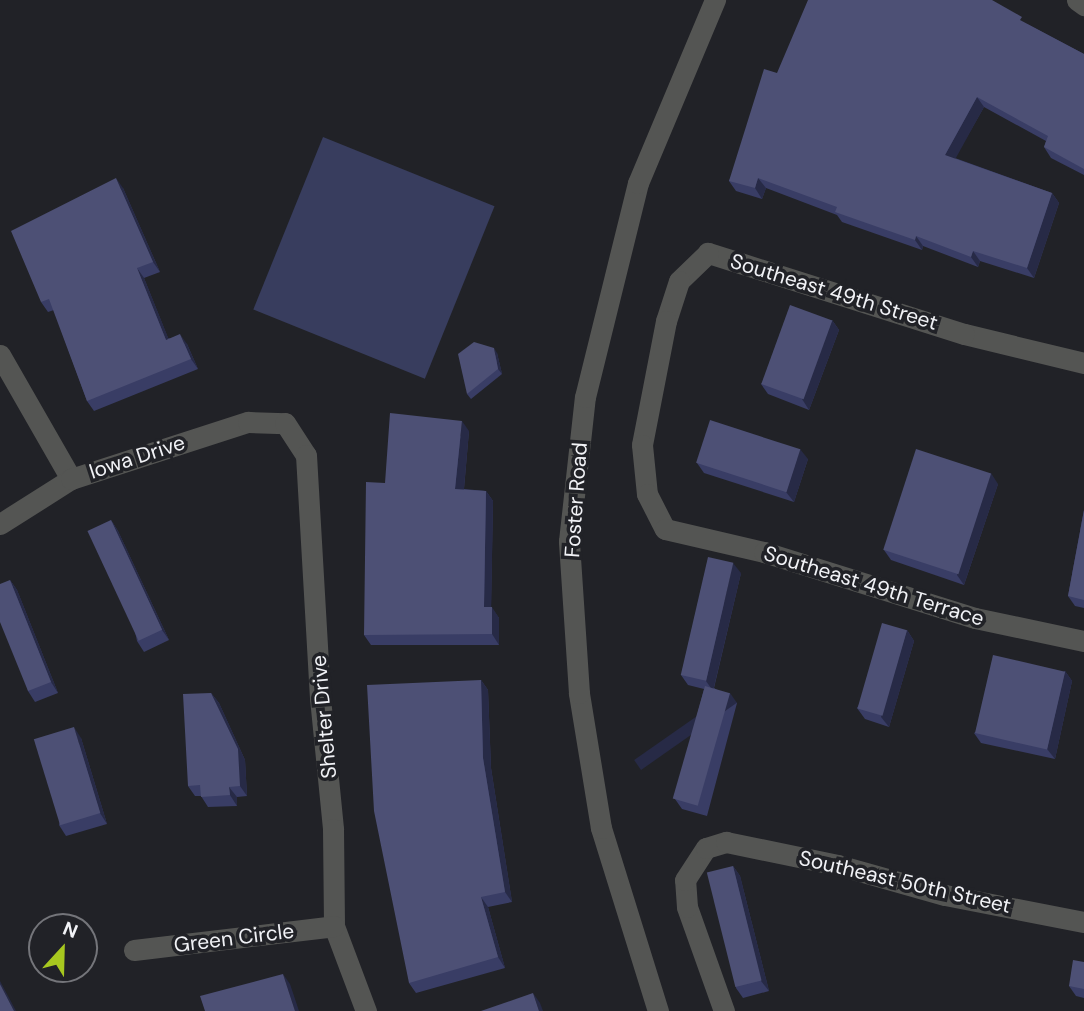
<!DOCTYPE html>
<html>
<head>
<meta charset="utf-8">
<style>
	body { margin:0 }
	#map { position:relative; width:1084px; height:1011px; overflow:hidden; background:#212227; font-family:"DM Sans",sans-serif }
	div>[style] { position:absolute }
	.green>* { inset:0; background:#383d5e; transform-origin:0 0 }
	.minor>* { height:21px; margin:-10.5px; padding:0 10.5px; transform-origin:10.5px; border-radius:10.5px; background:#545553 }
	.wall>* { inset:0; background:#393d65 }
	.shaded-wall>* { inset:0; background:#272a46; transform-origin:0 0 }
	.building>* { inset:0; background:#4d5075; transform-origin:0 0 }
	span { translate:-50% -50%; white-space:nowrap; text-align:center; line-height:1.15; -webkit-text-stroke:7px #212227; paint-order:stroke }
	.street-label { font-size:21px; color:#f1f2f6 }
	.north { position:absolute; left:28px; top:913px; width:70px; height:70px; box-sizing:border-box; background:#212227; border:2px solid #74757a; border-radius:50%; rotate:22deg; font-size:19px; font-weight:700; line-height:28px; text-align:center; color:#f1f2f6 }
	.north::after { content:''; display:block; margin:auto; width:24px; height:32px; background:#a7c81f; clip-path:polygon(50% 0,100% 100%,50% 72%,0 100%) }
</style>
</head>
<body>
<div id="map">
	<div class="green">
		<div style="left:323px;top:137px;width:185px;height:186px;rotate:22deg"></div>
	</div>
	<div class="minor">
		<div style="left:1077px;top:0;width:9px;rotate:36deg"></div>
		<div style="left:0;top:355px;width:143px;rotate:60.2deg"></div>
		<div style="left:1084px;top:363px;width:123px;rotate:-166.4deg"></div>
		<div style="left:964px;top:334px;width:269px;rotate:-162.4deg"></div>
		<div style="left:708px;top:253px;width:40px;rotate:136deg"></div>
		<div style="left:679px;top:281px;width:42px;rotate:108deg"></div>
		<div style="left:666px;top:321px;width:126px;rotate:101deg"></div>
		<div style="left:642px;top:445px;width:49px;rotate:84.2deg"></div>
		<div style="left:647px;top:494px;width:39px;rotate:63deg"></div>
		<div style="left:665px;top:529px;width:102px;rotate:13.1deg"></div>
		<div style="left:764px;top:552px;width:221px;rotate:17.4deg"></div>
		<div style="left:975px;top:618px;width:111px;rotate:11.9deg"></div>
		<div style="left:0;top:524px;width:84px;rotate:-32.4deg"></div>
		<div style="left:71px;top:479px;width:186px;rotate:-17.9deg"></div>
		<div style="left:248px;top:422px;width:37px;rotate:2deg"></div>
		<div style="left:285px;top:423px;width:38px;rotate:57deg"></div>
		<div style="left:306px;top:455px;width:243px;rotate:86.7deg"></div>
		<div style="left:320px;top:698px;width:132px;rotate:84.3deg"></div>
		<div style="left:333px;top:829px;width:97px;rotate:89.4deg"></div>
		<div style="left:334px;top:926px;width:91px;rotate:69.4deg"></div>
		<div style="left:134px;top:950px;width:201px;rotate:-6.8deg"></div>
		<div style="left:658px;top:1011px;width:192px;rotate:-107.3deg"></div>
		<div style="left:601px;top:828px;width:137px;rotate:-99.3deg"></div>
		<div style="left:579px;top:693px;width:152px;rotate:-93.8deg"></div>
		<div style="left:569px;top:541px;width:145px;rotate:-83.7deg"></div>
		<div style="left:585px;top:397px;width:220px;rotate:-76.1deg"></div>
		<div style="left:638px;top:183px;width:199px;rotate:-67.2deg"></div>
		<div style="left:724px;top:1011px;width:110px;rotate:-109.6deg"></div>
		<div style="left:687px;top:907px;width:27px;rotate:-94deg"></div>
		<div style="left:685px;top:880px;width:38px;rotate:-57deg"></div>
		<div style="left:706px;top:848px;width:21px;rotate:-17deg"></div>
		<div style="left:726px;top:842px;width:114px;rotate:11.6deg"></div>
		<div style="left:838px;top:865px;width:111px;rotate:15.7deg"></div>
		<div style="left:945px;top:895px;width:142px;rotate:11deg"></div>
	</div>
	<div class="wall">
		<div style="clip-path:polygon(1027px 24px,1084px 54px,1084px 175px,1051px 158px,1044px 147px,1046px 141px,984px 107px,955px 158px,1052px 193px,1059px 203px,1034px 278px,980px 261px,978px 267px,923px 246px,922px 250px,842px 222px,837px 215px,766px 188px,762px 199px,736px 191px,729px 181px,777px 73px)"></div>
		<div style="clip-path:polygon(123px 188px,160px 272px,144px 278px,168px 338px,187px 344px,198px 369px,94px 411px,87px 401px,54px 310px,48px 312px,41px 302px)"></div>
		<div style="clip-path:polygon(832px 320px,839px 330px,809px 410px,768px 394px,761px 384px)"></div>
		<div style="clip-path:polygon(497px 353px,502px 374px,471px 399px,467px 394px)"></div>
		<div style="clip-path:polygon(469px 431px,464px 489px,486px 491px,493px 501px,491px 607px,499px 618px,499px 645px,371px 645px,364px 635px,385px 483px)"></div>
		<div style="clip-path:polygon(808px 459px,794px 502px,704px 473px,697px 463px)"></div>
		<div style="clip-path:polygon(998px 484px,964px 585px,891px 560px,884px 550px)"></div>
		<div style="clip-path:polygon(1084px 510px,1084px 608px,1075px 606px,1068px 596px)"></div>
		<div style="clip-path:polygon(111px 520px,118px 531px,169px 640px,144px 652px,137px 641px)"></div>
		<div style="clip-path:polygon(741px 573px,714px 688px,737px 703px,707px 816px,682px 809px,675px 799px,704px 689px,688px 685px,681px 675px)"></div>
		<div style="clip-path:polygon(10px 580px,17px 590px,58px 693px,35px 702px,28px 691px)"></div>
		<div style="clip-path:polygon(907px 630px,914px 641px,889px 727px,865px 719px,857px 708px)"></div>
		<div style="clip-path:polygon(1065px 671px,1072px 681px,1055px 759px,981px 743px,974px 733px)"></div>
		<div style="clip-path:polygon(481px 680px,488px 690px,491px 768px,512px 902px,488px 907px,505px 968px,416px 993px,409px 983px)"></div>
		<div style="clip-path:polygon(211px 693px,219px 703px,245px 760px,247px 796px,237px 797px,237px 806px,208px 807px,201px 796px,195px 796px,188px 786px)"></div>
		<div style="clip-path:polygon(81px 738px,107px 824px,66px 836px,59px 825px)"></div>
		<div style="clip-path:polygon(733px 866px,740px 876px,769px 991px,743px 998px,736px 988px)"></div>
		<div style="clip-path:polygon(1084px 962px,1084px 998px,1076px 996px,1069px 986px)"></div>
	</div>
	<div class="shaded-wall">
		<div style="clip-path:polygon(977px 97px,984px 107px,952px 165px,945px 155px)"></div>
		<div style="clip-path:polygon(116px 178px,123px 188px,160px 272px,153px 262px)"></div>
		<div style="clip-path:polygon(758px 178px,766px 188px,762px 199px,755px 188px)"></div>
		<div style="clip-path:polygon(1052px 193px,1059px 203px,1034px 278px,1027px 268px)"></div>
		<div style="clip-path:polygon(916px 236px,923px 246px,922px 250px,915px 240px)"></div>
		<div style="clip-path:polygon(973px 251px,980px 261px,978px 267px,971px 257px)"></div>
		<div style="clip-path:polygon(137px 268px,144px 278px,173px 350px,166px 340px)"></div>
		<div style="clip-path:polygon(832px 320px,839px 330px,809px 410px,802px 399px)"></div>
		<div style="clip-path:polygon(180px 334px,187px 344px,198px 369px,191px 359px)"></div>
		<div style="clip-path:polygon(494px 348px,497px 353px,502px 374px,498px 369px)"></div>
		<div style="clip-path:polygon(462px 421px,469px 431px,463px 499px,455px 489px)"></div>
		<div style="clip-path:polygon(800px 449px,808px 459px,794px 502px,786px 492px)"></div>
		<div style="clip-path:polygon(991px 473px,998px 484px,964px 585px,957px 575px)"></div>
		<div style="clip-path:polygon(486px 491px,493px 501px,491px 618px,484px 607px)"></div>
		<div style="clip-path:polygon(111px 520px,118px 531px,169px 640px,162px 630px)"></div>
		<div style="clip-path:polygon(733px 563px,741px 573px,713px 691px,706px 681px)"></div>
		<div style="clip-path:polygon(10px 580px,17px 590px,58px 693px,51px 682px)"></div>
		<div style="clip-path:polygon(492px 607px,499px 618px,499px 645px,492px 634px)"></div>
		<div style="clip-path:polygon(907px 630px,914px 641px,889px 727px,881px 717px)"></div>
		<div style="clip-path:polygon(1065px 671px,1072px 681px,1055px 759px,1047px 749px)"></div>
		<div style="clip-path:polygon(481px 680px,488px 690px,491px 768px,512px 902px,505px 892px,483px 758px)"></div>
		<div style="clip-path:polygon(211px 693px,219px 703px,245px 760px,247px 796px,240px 786px)"></div>
		<div style="left:730px;top:693px;width:12px;height:117px;rotate:55deg"></div>
		<div style="clip-path:polygon(74px 727px,81px 738px,107px 824px,100px 813px)"></div>
		<div style="clip-path:polygon(229px 787px,237px 797px,237px 806px,230px 795px)"></div>
		<div style="clip-path:polygon(733px 866px,740px 876px,769px 991px,761px 981px)"></div>
		<div style="clip-path:polygon(481px 897px,488px 907px,505px 968px,498px 957px)"></div>
		<div style="clip-path:polygon(283px 974px,290px 984px,299px 1011px,295px 1011px)"></div>
		<div style="clip-path:polygon(0 981px,16px 1011px,14px 1011px,0 984px)"></div>
		<div style="clip-path:polygon(533px 993px,540px 1003px,543px 1011px,539px 1011px)"></div>
	</div>
	<div class="building">
		<div style="clip-path:polygon(808px 0,992px 0,1022px 17px,1020px 20px,1084px 54px,1084px 169px,1044px 147px,1048px 136px,977px 97px,945px 155px,1052px 193px,1027px 268px,973px 251px,971px 257px,916px 236px,915px 240px,835px 212px,837px 207px,758px 178px,755px 188px,729px 181px,764px 69px,777px 73px)"></div>
		<div style="clip-path:polygon(116px 178px,153px 262px,137px 268px,166px 340px,180px 334px,191px 359px,87px 401px,49px 299px,41px 302px,11px 231px)"></div>
		<div style="left:790px;top:305px;width:45px;height:84px;rotate:20deg"></div>
		<div style="clip-path:polygon(474px 342px,494px 348px,498px 369px,467px 394px,458px 354px)"></div>
		<div style="clip-path:polygon(390px 413px,462px 421px,455px 489px,486px 491px,484px 607px,492px 607px,492px 634px,364px 635px,366px 482px,385px 483px)"></div>
		<div style="left:710px;top:420px;width:95px;height:45px;rotate:18deg"></div>
		<div style="left:916px;top:449px;width:79px;height:106px;rotate:18deg"></div>
		<div style="clip-path:polygon(1084px 510px,1084px 600px,1068px 596px)"></div>
		<div style="left:111px;top:520px;width:121px;height:26px;rotate:65deg"></div>
		<div style="left:708px;top:557px;width:26px;height:121px;rotate:13deg"></div>
		<div style="clip-path:polygon(10px 580px,51px 682px,28px 691px,0 622px,0 584px)"></div>
		<div style="left:882px;top:623px;width:26px;height:89px;rotate:16deg"></div>
		<div style="left:993px;top:655px;width:74px;height:80px;rotate:13deg"></div>
		<div style="clip-path:polygon(481px 680px,483px 758px,505px 892px,481px 897px,498px 957px,409px 983px,374px 811px,367px 685px)"></div>
		<div style="left:705px;top:686px;width:26px;height:117px;rotate:16deg"></div>
		<div style="clip-path:polygon(211px 693px,238px 749px,240px 786px,229px 787px,230px 795px,201px 797px,200px 785px,188px 786px,183px 694px)"></div>
		<div style="left:74px;top:727px;width:90px;height:42px;rotate:73deg"></div>
		<div style="left:733px;top:866px;width:118px;height:27px;rotate:76deg"></div>
		<div style="clip-path:polygon(1073px 960px,1084px 962px,1084px 989px,1069px 986px)"></div>
		<div style="clip-path:polygon(283px 974px,295px 1011px,205px 1011px,200px 996px)"></div>
		<div style="clip-path:polygon(0 984px,14px 1011px,0 1011px)"></div>
		<div style="clip-path:polygon(533px 993px,539px 1011px,481px 1011px)"></div>
	</div>
	<div class="street-label">
		<span style="left:834px;top:292px;rotate:17deg">Southeast 49th Street</span>
		<span style="left:137px;top:457px;rotate:-18deg">Iowa Drive</span>
		<span style="left:576px;top:500px;rotate:-86deg">Foster Road</span>
		<span style="left:874px;top:586px;rotate:17deg">Southeast 49th Terrace</span>
		<span style="left:324px;top:717px;rotate:-95deg">Shelter Drive</span>
		<span style="left:905px;top:882px;rotate:13deg">Southeast 50th Street</span>
		<span style="left:234px;top:938px;rotate:-7deg">Green Circle</span>
	</div>
	<div class="north">N</div>
</div>
</body>
</html>
